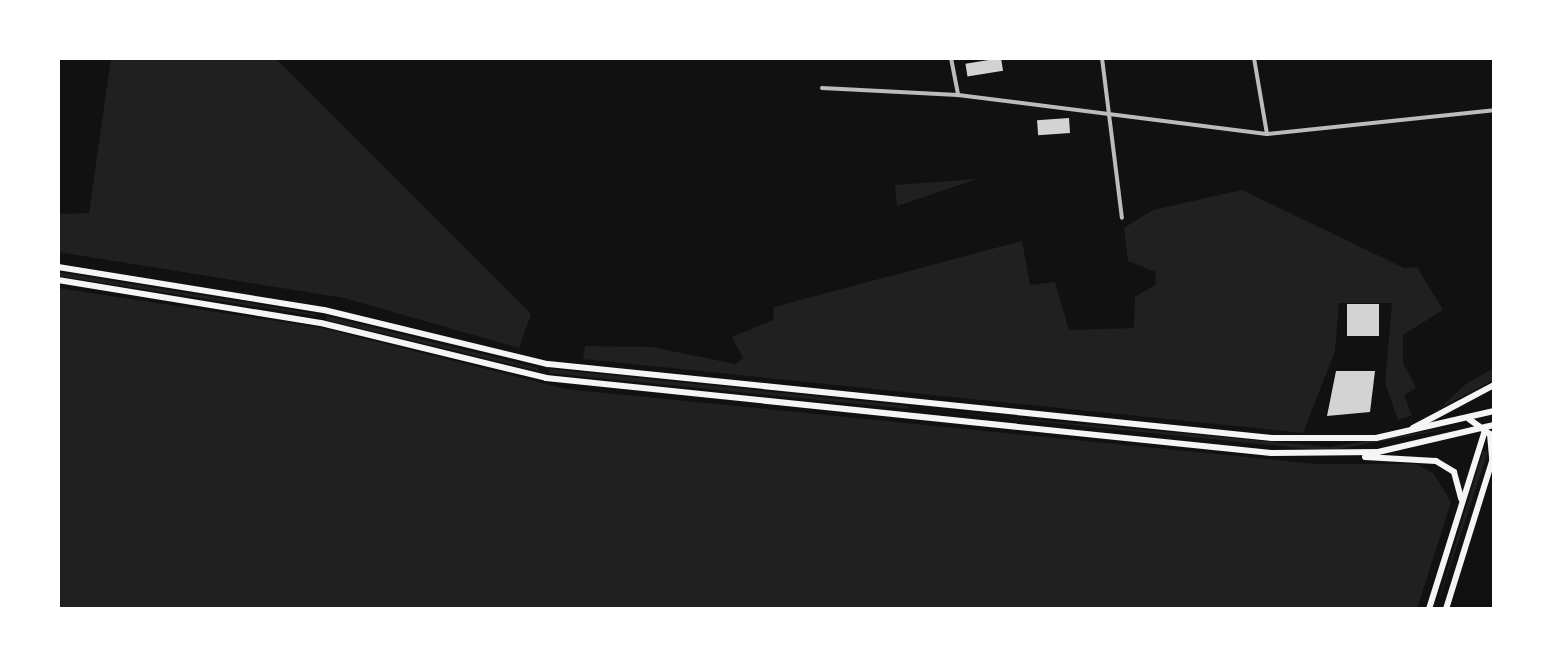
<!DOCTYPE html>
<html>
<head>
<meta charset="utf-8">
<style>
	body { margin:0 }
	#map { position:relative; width:1552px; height:667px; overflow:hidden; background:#111; font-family:"Alegreya Sans",sans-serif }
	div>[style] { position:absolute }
	.green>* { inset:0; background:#202020 }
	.building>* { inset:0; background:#d3d3d3; transform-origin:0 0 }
	.minor>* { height:4px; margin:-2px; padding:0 2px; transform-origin:2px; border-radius:2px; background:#bcbcbc }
	.secondary>* { height:6px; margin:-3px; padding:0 3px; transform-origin:3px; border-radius:3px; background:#f5f5f5 }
	.primary>* { height:6px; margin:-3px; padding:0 3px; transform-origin:3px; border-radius:3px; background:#f5f5f5 }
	span { translate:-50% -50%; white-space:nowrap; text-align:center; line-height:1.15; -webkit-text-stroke:6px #fff; paint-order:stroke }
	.frame { position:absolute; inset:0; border:60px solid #fff; pointer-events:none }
</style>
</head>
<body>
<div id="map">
	<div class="green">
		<div style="clip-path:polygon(111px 58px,275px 58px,531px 314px,519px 348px,344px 298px,58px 252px,58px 214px,89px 213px)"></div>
		<div style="clip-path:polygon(977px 179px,897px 206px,895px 185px)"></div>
		<div style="clip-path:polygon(1242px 190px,1404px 268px,1417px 267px,1443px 310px,1403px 335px,1403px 363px,1416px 388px,1404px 395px,1412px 415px,1398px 420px,1385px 383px,1392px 303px,1339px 303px,1335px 351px,1303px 433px,583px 359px,585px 346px,652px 347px,735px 364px,743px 358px,732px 337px,773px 320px,774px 307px,1022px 241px,1030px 285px,1055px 282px,1069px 330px,1134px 328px,1135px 297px,1155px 285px,1156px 272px,1128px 261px,1124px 228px,1153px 210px)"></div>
		<div style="clip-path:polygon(58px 272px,316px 314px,317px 316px,58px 276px)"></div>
		<div style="clip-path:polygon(58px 288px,322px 328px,566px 389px,1316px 464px,1416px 464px,1433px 473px,1451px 502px,1417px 609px,58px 609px)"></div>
		<div style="clip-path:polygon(327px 316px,538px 368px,539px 371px,326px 320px)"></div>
		<div style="clip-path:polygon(1494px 368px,1494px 380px,1440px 408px,1466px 384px)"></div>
		<div style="clip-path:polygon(550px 369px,908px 406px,910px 409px,549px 373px)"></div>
		<div style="clip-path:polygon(916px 409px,1329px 447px,1469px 425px,1329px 451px)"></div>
		<div style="clip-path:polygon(1483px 451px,1488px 452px,1436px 609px)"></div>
	</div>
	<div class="building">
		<div style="left:1001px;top:58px;width:13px;height:36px;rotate:81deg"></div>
		<div style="left:1069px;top:118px;width:15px;height:32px;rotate:86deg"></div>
		<div style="left:1347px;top:304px;width:32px;height:32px"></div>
		<div style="clip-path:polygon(1336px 371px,1375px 371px,1370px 412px,1327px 416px)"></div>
	</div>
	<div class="minor">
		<div style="left:951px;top:58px;width:38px;rotate:79deg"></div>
		<div style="left:1102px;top:58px;width:161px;rotate:82.9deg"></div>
		<div style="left:1254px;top:58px;width:77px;rotate:80.3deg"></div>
		<div style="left:822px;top:88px;width:136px;rotate:2.9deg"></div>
		<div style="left:958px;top:95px;width:311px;rotate:7.2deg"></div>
		<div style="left:1267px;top:134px;width:228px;rotate:-6deg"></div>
	</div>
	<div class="secondary">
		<div style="left:1413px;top:428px;width:92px;rotate:-28deg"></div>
	</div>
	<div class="primary">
		<div style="left:58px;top:267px;width:269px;rotate:9.2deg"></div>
		<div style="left:324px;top:310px;width:230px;rotate:13.6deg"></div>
		<div style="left:548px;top:364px;width:728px;rotate:5.84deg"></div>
		<div style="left:1272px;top:438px;width:104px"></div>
		<div style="left:1376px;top:438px;width:121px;rotate:-12.9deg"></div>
		<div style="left:58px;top:280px;width:266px;rotate:9.3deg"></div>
		<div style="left:321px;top:323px;width:232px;rotate:13.7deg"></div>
		<div style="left:546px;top:378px;width:729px;rotate:5.91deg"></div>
		<div style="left:1271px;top:453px;width:107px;rotate:-0.5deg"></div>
		<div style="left:1378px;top:452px;width:119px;rotate:-13.1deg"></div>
		<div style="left:1469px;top:419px;width:26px;rotate:36deg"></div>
		<div style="left:1490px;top:434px;width:25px;rotate:85deg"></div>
		<div style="left:1365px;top:457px;width:71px;rotate:3.2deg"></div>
		<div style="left:1436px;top:461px;width:21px;rotate:31deg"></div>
		<div style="left:1454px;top:472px;width:28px;rotate:75deg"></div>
		<div style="left:1429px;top:609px;width:191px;rotate:-72.6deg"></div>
		<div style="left:1446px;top:609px;width:161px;rotate:-72.7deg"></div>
	</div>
	<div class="frame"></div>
</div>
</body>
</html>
